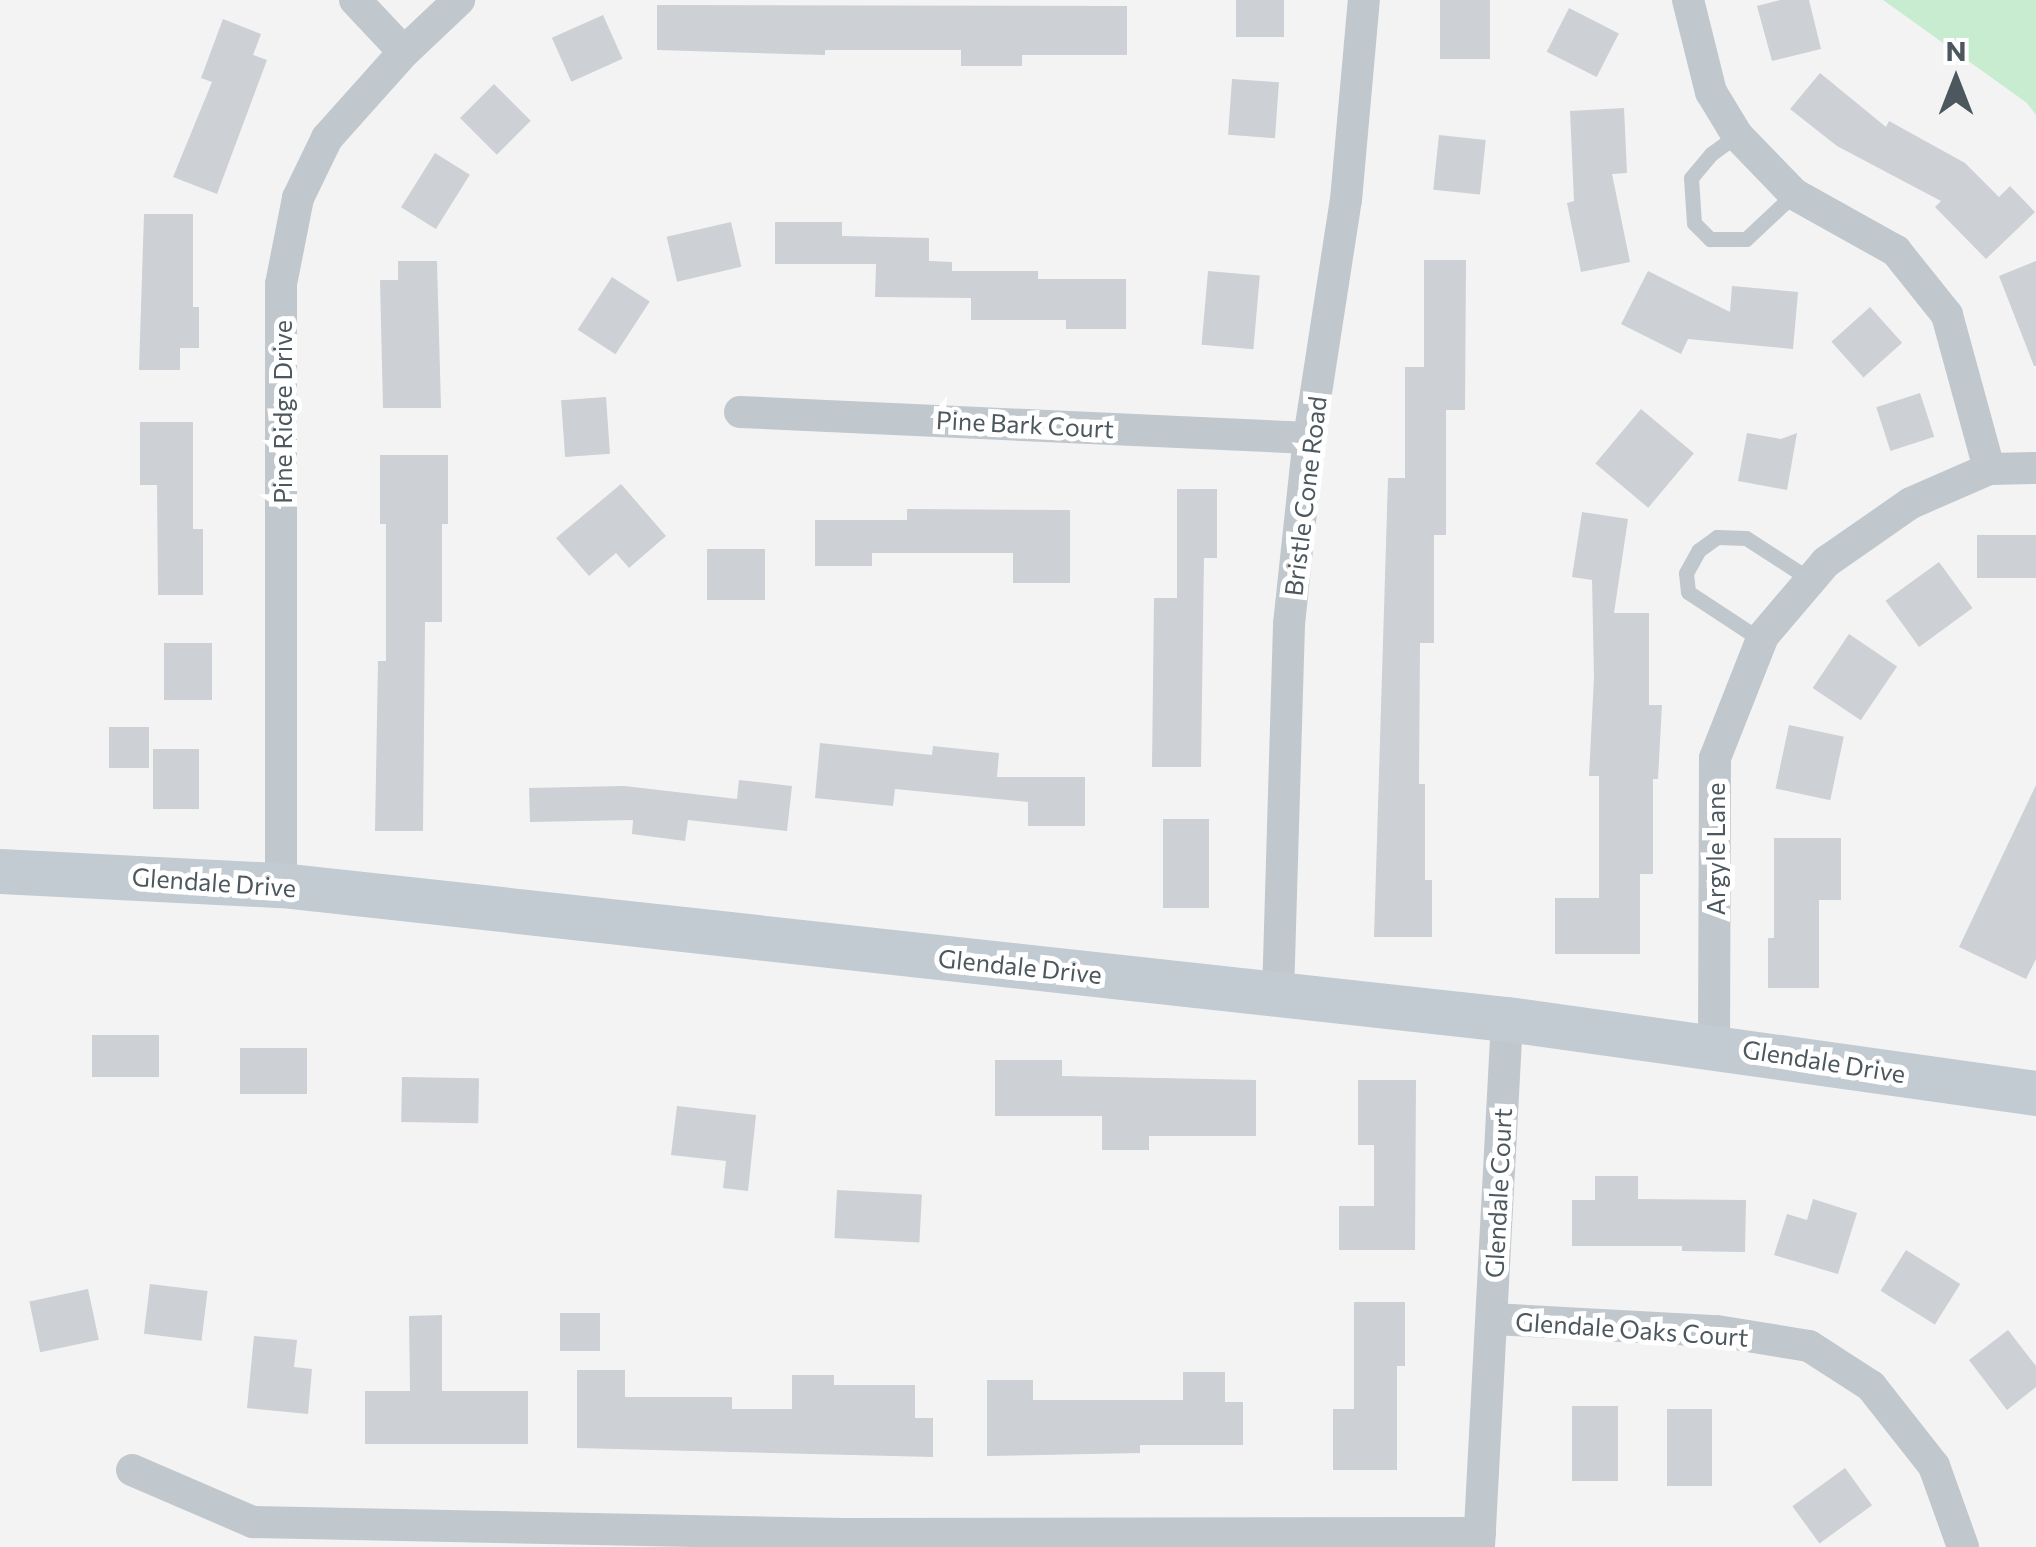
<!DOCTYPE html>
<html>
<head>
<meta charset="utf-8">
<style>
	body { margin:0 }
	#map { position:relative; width:2036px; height:1547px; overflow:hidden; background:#f4f3f3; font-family:Commissioner,sans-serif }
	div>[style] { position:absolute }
	.green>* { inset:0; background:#c7ecd0 }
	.building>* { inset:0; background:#cdd0d4; transform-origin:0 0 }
	.lane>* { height:15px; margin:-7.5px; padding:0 7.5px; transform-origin:7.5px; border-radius:7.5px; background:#c0c8cd }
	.street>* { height:32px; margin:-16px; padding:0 16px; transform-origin:16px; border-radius:16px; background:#c0c8cd }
	.secondary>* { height:45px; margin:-22.5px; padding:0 22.5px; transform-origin:22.5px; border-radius:22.5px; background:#c1cbd1 }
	span { translate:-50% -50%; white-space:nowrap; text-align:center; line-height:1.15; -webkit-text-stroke:10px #fff; paint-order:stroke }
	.street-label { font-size:25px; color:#4c585e }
	.north { position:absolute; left:1906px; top:30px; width:100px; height:100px; -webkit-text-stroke:8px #fff; paint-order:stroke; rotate:0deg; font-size:28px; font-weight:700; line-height:40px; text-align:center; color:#4c585e }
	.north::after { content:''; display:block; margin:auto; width:35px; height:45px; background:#4c585e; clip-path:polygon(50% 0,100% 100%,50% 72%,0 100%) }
</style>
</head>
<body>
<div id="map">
	<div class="green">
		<div style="clip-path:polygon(1883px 0,2036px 0,2036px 115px,2027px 103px)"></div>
	</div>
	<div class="building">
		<div style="left:1236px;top:0;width:48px;height:37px"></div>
		<div style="left:1440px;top:0;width:50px;height:59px"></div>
		<div style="clip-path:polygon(1780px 0,1809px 0,1821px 49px,1772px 61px,1757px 6px)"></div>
		<div style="clip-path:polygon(657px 5px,1127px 6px,1127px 55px,1022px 55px,1022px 66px,961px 66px,961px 50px,825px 50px,825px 55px,657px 50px)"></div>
		<div style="left:1569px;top:8px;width:56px;height:49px;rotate:27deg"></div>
		<div style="left:603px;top:15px;width:48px;height:56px;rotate:66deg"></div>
		<div style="clip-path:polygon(223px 19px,261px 34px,253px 55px,267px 60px,217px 194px,173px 177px,212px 82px,201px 78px)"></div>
		<div style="clip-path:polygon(1820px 73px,1886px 127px,1889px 121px,1965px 163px,1999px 197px,2010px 186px,2035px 212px,1986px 259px,1935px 207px,1941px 201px,1837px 146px,1790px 109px)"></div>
		<div style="left:1232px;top:79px;width:47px;height:56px;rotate:4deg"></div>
		<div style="left:494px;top:84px;width:52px;height:48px;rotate:45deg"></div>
		<div style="clip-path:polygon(1624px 108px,1627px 173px,1612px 174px,1630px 262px,1581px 272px,1567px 203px,1574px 201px,1570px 111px)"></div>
		<div style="left:1439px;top:135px;width:47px;height:55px;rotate:6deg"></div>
		<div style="left:435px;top:153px;width:41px;height:64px;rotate:32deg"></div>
		<div style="clip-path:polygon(144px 214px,193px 214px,193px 307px,199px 307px,199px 348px,180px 348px,180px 370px,139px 370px)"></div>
		<div style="left:731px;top:222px;width:46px;height:66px;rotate:77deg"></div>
		<div style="clip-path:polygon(775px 222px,842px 222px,842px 236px,929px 238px,929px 261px,952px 262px,952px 271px,1038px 271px,1038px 279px,1126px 279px,1126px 329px,1066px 329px,1066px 320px,971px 320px,971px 298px,875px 297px,876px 264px,775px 264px)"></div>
		<div style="clip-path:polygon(1424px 260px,1466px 260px,1465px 410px,1446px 410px,1446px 535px,1434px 535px,1434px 643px,1420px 643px,1419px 784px,1425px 784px,1425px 880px,1432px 880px,1432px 937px,1374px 937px,1388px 478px,1405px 478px,1405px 367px,1424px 367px)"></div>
		<div style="clip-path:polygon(398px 261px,437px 261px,441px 408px,383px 408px,380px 280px,398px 280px)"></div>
		<div style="clip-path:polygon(2036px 261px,2036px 366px,2034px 366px,1999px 276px)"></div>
		<div style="left:1208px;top:271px;width:52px;height:74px;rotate:5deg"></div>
		<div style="clip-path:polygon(1648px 271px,1730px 312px,1732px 286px,1798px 292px,1793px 349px,1688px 339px,1681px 354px,1621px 324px)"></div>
		<div style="left:612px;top:277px;width:45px;height:63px;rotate:33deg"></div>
		<div style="left:1870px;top:307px;width:48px;height:52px;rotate:48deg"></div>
		<div style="left:1920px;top:393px;width:46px;height:46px;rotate:72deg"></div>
		<div style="left:606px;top:397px;width:57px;height:45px;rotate:86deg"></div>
		<div style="left:1641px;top:409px;width:69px;height:71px;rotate:40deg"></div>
		<div style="clip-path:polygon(140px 422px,193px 422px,193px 529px,203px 529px,203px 595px,158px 595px,157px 485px,140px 485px)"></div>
		<div style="clip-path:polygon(1747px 433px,1781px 439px,1797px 433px,1787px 490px,1738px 481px)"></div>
		<div style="clip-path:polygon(380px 455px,448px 455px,448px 524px,442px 524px,442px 622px,425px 622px,423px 831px,375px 831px,378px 661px,386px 661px,386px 524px,380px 524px)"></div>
		<div style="clip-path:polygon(621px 484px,666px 536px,629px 568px,616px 553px,589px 576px,556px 538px)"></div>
		<div style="clip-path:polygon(1177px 489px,1217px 489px,1217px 558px,1204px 558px,1201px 767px,1152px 767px,1154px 598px,1177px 598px)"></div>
		<div style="clip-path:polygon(907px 509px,1070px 510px,1070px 583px,1013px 583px,1013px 553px,872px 553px,872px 566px,815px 566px,815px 520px,907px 520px)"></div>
		<div style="clip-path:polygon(1582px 512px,1628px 519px,1614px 613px,1649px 613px,1649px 705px,1662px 705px,1658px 779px,1653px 779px,1653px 874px,1640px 874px,1640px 954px,1555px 954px,1555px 898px,1599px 898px,1599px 776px,1589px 776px,1594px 677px,1592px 580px,1572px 577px)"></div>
		<div style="left:2036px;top:535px;width:43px;height:59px;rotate:90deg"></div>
		<div style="left:707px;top:549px;width:58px;height:51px"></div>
		<div style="left:1939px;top:562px;width:57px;height:66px;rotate:54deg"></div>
		<div style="left:1849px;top:634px;width:58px;height:65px;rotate:34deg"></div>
		<div style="left:164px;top:643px;width:48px;height:57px"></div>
		<div style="left:1789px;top:725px;width:56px;height:65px;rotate:12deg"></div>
		<div style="left:149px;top:727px;width:41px;height:40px;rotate:90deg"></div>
		<div style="clip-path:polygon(820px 743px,932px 755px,933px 746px,999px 753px,997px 777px,1085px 777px,1085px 826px,1028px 826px,1028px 802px,895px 789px,893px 806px,815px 798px)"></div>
		<div style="left:153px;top:749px;width:46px;height:60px"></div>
		<div style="clip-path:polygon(739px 780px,792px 786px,787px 831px,688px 820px,685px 841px,632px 834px,633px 820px,530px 822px,529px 788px,624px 786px,737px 799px)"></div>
		<div style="clip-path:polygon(2036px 785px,2036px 959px,2026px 979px,1959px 947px)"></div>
		<div style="left:1163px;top:819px;width:46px;height:89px"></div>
		<div style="clip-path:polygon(1774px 838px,1841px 838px,1841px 900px,1819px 900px,1819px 988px,1768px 988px,1768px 938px,1774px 938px)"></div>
		<div style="left:92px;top:1035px;width:67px;height:42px"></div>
		<div style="left:240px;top:1048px;width:67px;height:46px"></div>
		<div style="clip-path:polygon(995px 1060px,1062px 1060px,1062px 1076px,1256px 1080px,1256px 1136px,1149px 1136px,1149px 1150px,1102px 1150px,1102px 1116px,995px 1116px)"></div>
		<div style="left:402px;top:1077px;width:77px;height:45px;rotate:1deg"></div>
		<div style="clip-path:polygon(1358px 1080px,1416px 1080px,1415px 1250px,1339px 1250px,1339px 1206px,1374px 1206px,1374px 1145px,1358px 1145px)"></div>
		<div style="clip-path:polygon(677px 1106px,756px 1115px,748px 1191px,723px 1188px,726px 1161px,671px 1155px)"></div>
		<div style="clip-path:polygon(1595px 1176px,1638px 1176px,1638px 1199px,1746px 1200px,1745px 1252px,1682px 1251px,1682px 1246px,1572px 1246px,1572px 1200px,1595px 1200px)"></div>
		<div style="left:837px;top:1190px;width:85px;height:48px;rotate:3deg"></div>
		<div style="clip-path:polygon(1813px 1199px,1857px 1213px,1838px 1274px,1774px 1255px,1787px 1214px,1807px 1220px)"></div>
		<div style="left:1906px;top:1250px;width:64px;height:48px;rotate:32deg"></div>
		<div style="left:150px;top:1284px;width:58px;height:50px;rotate:7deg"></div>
		<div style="left:88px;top:1289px;width:52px;height:60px;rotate:78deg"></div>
		<div style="clip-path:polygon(1354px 1302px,1405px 1302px,1405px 1366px,1397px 1366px,1397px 1470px,1333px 1470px,1333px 1409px,1354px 1409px)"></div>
		<div style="left:560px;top:1313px;width:40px;height:38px"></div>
		<div style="clip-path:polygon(442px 1315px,442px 1391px,528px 1391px,528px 1444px,365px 1444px,365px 1391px,410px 1391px,409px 1316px)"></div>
		<div style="clip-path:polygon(2008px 1330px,2036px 1366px,2036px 1387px,2007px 1410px,1969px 1360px)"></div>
		<div style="clip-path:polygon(254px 1336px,297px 1340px,294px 1367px,312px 1369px,308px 1414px,247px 1408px)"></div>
		<div style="clip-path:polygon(577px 1370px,625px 1370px,625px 1397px,732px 1397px,732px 1409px,792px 1409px,792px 1375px,834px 1375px,834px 1385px,915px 1385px,915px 1418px,933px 1418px,933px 1457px,577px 1448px)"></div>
		<div style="clip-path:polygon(1183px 1372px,1225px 1372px,1225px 1402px,1243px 1402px,1243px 1445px,1140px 1445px,1140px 1453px,987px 1456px,987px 1380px,1033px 1380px,1033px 1400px,1183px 1400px)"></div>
		<div style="left:1572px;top:1406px;width:46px;height:75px"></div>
		<div style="left:1667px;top:1409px;width:45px;height:77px"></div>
		<div style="left:1845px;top:1468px;width:46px;height:65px;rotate:54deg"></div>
	</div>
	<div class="lane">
		<div style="left:1737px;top:135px;width:32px;rotate:144deg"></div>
		<div style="left:1711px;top:154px;width:31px;rotate:130deg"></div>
		<div style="left:1691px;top:178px;width:45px;rotate:86.2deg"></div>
		<div style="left:1694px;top:223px;width:23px;rotate:45deg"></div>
		<div style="left:1710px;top:239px;width:36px"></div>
		<div style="left:1746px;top:239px;width:66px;rotate:-43.2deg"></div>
		<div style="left:1761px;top:640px;width:87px;rotate:-146.7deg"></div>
		<div style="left:1688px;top:592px;width:19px;rotate:-96deg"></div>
		<div style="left:1686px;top:573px;width:26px;rotate:-61deg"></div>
		<div style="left:1699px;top:550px;width:22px;rotate:-36deg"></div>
		<div style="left:1717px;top:537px;width:29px;rotate:2deg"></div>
		<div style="left:1746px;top:538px;width:77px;rotate:32.9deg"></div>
	</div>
	<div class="street">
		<div style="left:355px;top:0;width:71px;rotate:46.7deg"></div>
		<div style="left:1688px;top:0;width:95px;rotate:76deg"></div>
		<div style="left:1711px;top:92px;width:50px;rotate:58.8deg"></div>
		<div style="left:1737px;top:135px;width:82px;rotate:46deg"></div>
		<div style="left:1794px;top:194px;width:117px;rotate:29.2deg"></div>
		<div style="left:1896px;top:251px;width:82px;rotate:51.4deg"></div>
		<div style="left:1947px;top:315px;width:160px;rotate:74.7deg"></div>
		<div style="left:740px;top:412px;width:570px;rotate:2.62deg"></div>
		<div style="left:281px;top:885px;width:601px;rotate:-90deg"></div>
		<div style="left:281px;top:284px;width:88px;rotate:-78.8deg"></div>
		<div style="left:298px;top:198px;width:67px;rotate:-64.2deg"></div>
		<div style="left:327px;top:138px;width:115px;rotate:-48.2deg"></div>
		<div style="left:404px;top:52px;width:76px;rotate:-43.4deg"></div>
		<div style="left:1278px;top:995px;width:371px;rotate:-88.3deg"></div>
		<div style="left:1289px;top:624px;width:187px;rotate:-83.9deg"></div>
		<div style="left:1309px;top:438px;width:241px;rotate:-81.2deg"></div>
		<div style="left:1346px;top:200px;width:201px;rotate:-84.9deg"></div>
		<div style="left:1714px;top:1044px;width:286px;rotate:-89.8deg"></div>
		<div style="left:1715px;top:758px;width:131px;rotate:-68.5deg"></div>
		<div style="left:1763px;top:636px;width:97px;rotate:-49.6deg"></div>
		<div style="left:1826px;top:562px;width:103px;rotate:-34.8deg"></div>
		<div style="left:1911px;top:503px;width:85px;rotate:-23.6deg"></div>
		<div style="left:1989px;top:469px;width:47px;rotate:-1.2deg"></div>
		<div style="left:1492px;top:1319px;width:225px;rotate:3.1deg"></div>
		<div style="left:1717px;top:1331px;width:93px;rotate:9.3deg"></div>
		<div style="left:1809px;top:1346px;width:74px;rotate:32.8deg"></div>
		<div style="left:1871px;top:1386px;width:102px;rotate:51.8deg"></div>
		<div style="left:1934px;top:1466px;width:86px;rotate:70.3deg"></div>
		<div style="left:132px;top:1470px;width:132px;rotate:23.3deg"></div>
		<div style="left:253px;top:1522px;width:590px;rotate:1.17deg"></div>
		<div style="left:843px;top:1534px;width:637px;rotate:-0.09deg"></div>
		<div style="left:1479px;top:1547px;width:529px;rotate:-86.96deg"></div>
	</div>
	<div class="secondary">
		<div style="left:0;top:871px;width:281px;rotate:2.9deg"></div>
		<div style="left:281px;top:885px;width:1233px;rotate:6.24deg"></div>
		<div style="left:1507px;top:1019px;width:534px;rotate:7.96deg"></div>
	</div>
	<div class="street-label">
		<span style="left:282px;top:412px;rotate:-90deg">Pine Ridge Drive</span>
		<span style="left:1025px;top:424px;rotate:3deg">Pine Bark Court</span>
		<span style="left:1305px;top:496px;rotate:-83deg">Bristle Cone Road</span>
		<span style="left:1715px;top:849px;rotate:-90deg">Argyle Lane</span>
		<span style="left:214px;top:882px;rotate:4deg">Glendale Drive</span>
		<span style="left:1020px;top:966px;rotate:6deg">Glendale Drive</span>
		<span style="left:1824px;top:1061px;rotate:9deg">Glendale Drive</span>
		<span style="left:1498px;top:1193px;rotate:-87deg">Glendale Court</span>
		<span style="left:1632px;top:1329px;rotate:4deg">Glendale Oaks Court</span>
	</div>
	<div class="north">N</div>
</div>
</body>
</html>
